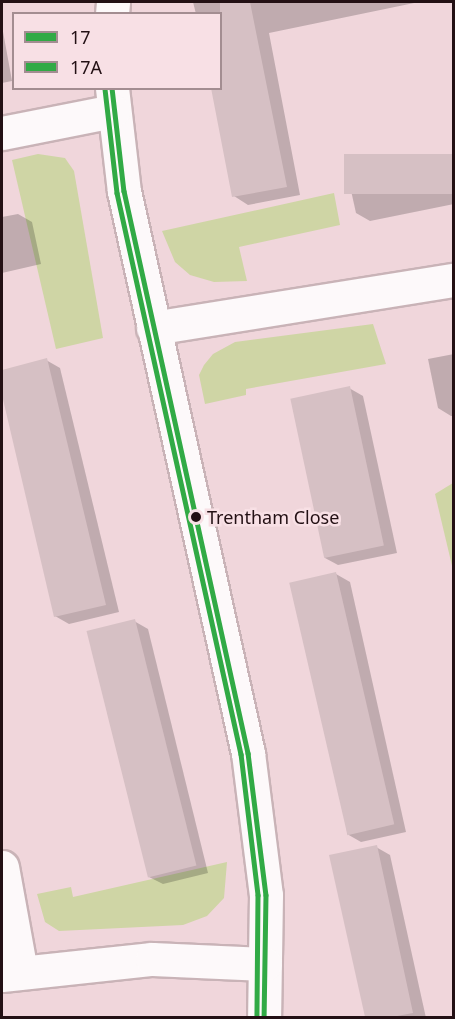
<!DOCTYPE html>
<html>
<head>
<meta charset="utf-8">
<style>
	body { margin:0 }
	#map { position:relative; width:455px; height:1019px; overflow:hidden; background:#f0d6db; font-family:"Noto Sans",sans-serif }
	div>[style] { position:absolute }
	.green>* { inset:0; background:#cfd5a5 }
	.shadow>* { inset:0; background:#0003 }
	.building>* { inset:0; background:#d6c0c4; transform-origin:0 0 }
	.roads { filter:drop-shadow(2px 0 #c9b3b7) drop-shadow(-2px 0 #c9b3b7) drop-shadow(0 2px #c9b3b7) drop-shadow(0 -2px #c9b3b7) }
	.minor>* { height:33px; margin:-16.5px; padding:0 16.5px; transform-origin:16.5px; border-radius:16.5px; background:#fdf9fa }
	.bus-1>* { height:4.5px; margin:-2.25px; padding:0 2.25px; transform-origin:2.25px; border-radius:2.25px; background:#31aa45 }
	.bus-2>* { height:4.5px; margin:-2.25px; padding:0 2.25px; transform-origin:2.25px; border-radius:2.25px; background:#31aa45 }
	.dots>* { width:16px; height:16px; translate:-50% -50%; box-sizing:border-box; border:3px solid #f8e0e5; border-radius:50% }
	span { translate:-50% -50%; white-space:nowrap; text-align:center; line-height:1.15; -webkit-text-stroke:5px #f8e0e5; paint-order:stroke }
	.bus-label { font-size:18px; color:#231014 }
	.left { translate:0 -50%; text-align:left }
	.frame { position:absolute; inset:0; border:3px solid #231014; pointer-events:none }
	.legend { position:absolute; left:12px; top:12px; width:210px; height:78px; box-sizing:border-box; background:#f8e0e5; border:2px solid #a38d91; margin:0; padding:8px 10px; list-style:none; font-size:18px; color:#231014 }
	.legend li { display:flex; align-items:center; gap:12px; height:30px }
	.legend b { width:30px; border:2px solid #a38d91 }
</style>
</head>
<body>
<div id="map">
	<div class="green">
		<div style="clip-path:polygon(38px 154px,65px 158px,74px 171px,103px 338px,56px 349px,12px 160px)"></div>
		<div style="clip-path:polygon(334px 193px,340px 225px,239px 247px,247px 281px,214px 282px,190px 275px,175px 262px,162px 231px)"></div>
		<div style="clip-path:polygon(373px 324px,386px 364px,246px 389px,246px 395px,205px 404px,199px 375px,204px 365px,213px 354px,235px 342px)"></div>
		<div style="clip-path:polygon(453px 483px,453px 570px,435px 494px)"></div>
		<div style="clip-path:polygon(227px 862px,224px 898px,207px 916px,183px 925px,59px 931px,45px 922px,37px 894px,71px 887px,73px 897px)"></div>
	</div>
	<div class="shadow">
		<div style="clip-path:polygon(193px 2px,419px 2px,269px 33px,300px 195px,248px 205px,234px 196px,220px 88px,220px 14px,196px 14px)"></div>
		<div style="clip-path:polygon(2px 26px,12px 81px,2px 83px)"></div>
		<div style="clip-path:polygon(454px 155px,454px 204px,370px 221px,356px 213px,348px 177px)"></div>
		<div style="clip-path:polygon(18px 214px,32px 222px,41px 264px,2px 273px,2px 217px)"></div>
		<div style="clip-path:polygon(454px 354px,454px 416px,451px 416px,438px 408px,428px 359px)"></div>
		<div style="clip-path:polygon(46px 360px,60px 368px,119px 612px,69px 624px,55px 616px,2px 389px,2px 371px)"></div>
		<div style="clip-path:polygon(349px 388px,363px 396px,397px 553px,338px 565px,325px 558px)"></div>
		<div style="clip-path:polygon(336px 574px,350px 582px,406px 832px,361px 842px,347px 834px)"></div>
		<div style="clip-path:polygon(134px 621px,148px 629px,208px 873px,163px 884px,149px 877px)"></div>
		<div style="clip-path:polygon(376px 847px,390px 855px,426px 1018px,367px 1018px,331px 857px)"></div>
	</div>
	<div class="building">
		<div style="clip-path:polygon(220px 2px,250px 2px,287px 187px,232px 197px,211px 88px,220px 88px)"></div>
		<div style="left:453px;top:154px;width:40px;height:109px;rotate:90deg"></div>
		<div style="clip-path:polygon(47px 358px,106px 605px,54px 617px,2px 395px,2px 370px)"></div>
		<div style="left:350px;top:386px;width:163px;height:61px;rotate:78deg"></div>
		<div style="left:336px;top:572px;width:259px;height:48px;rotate:77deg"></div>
		<div style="left:135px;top:619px;width:254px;height:50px;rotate:76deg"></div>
		<div style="clip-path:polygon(377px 845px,413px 1013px,392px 1017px,365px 1017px,329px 855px)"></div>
	</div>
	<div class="roads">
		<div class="minor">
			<div style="left:112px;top:14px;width:12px;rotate:-85deg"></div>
			<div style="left:112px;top:88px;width:104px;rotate:83.4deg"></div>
			<div style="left:124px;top:191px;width:576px;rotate:77.56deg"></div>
			<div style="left:248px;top:753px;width:143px;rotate:82.8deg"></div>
			<div style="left:266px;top:895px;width:123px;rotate:90.9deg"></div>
			<div style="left:2px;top:133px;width:113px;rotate:-11.2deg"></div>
			<div style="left:153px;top:328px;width:305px;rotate:-9.1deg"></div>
			<div style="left:2px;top:867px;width:107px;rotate:79.7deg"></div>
			<div style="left:2px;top:975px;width:151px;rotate:-6.1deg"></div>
			<div style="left:152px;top:959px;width:113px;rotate:2.5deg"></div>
		</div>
	</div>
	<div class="bus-1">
		<div style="left:112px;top:88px;width:104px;rotate:83.4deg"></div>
		<div style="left:124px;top:191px;width:576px;rotate:77.56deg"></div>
		<div style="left:248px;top:753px;width:143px;rotate:82.8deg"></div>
		<div style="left:266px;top:895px;width:123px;rotate:90.9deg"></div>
	</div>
	<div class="bus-2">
		<div style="left:105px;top:89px;width:105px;rotate:83.4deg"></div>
		<div style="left:117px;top:193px;width:575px;rotate:77.54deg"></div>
		<div style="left:241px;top:754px;width:142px;rotate:83.1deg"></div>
		<div style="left:258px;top:895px;width:123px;rotate:90.5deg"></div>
	</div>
	<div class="dots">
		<div style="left:196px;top:517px;background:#231014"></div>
	</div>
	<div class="bus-label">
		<span class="left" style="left:207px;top:517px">Trentham Close</span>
	</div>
	<div class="frame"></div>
	<ul class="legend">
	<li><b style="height:8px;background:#31aa45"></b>17</li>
	<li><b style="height:8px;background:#31aa45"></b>17A</li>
	</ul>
</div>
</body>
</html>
